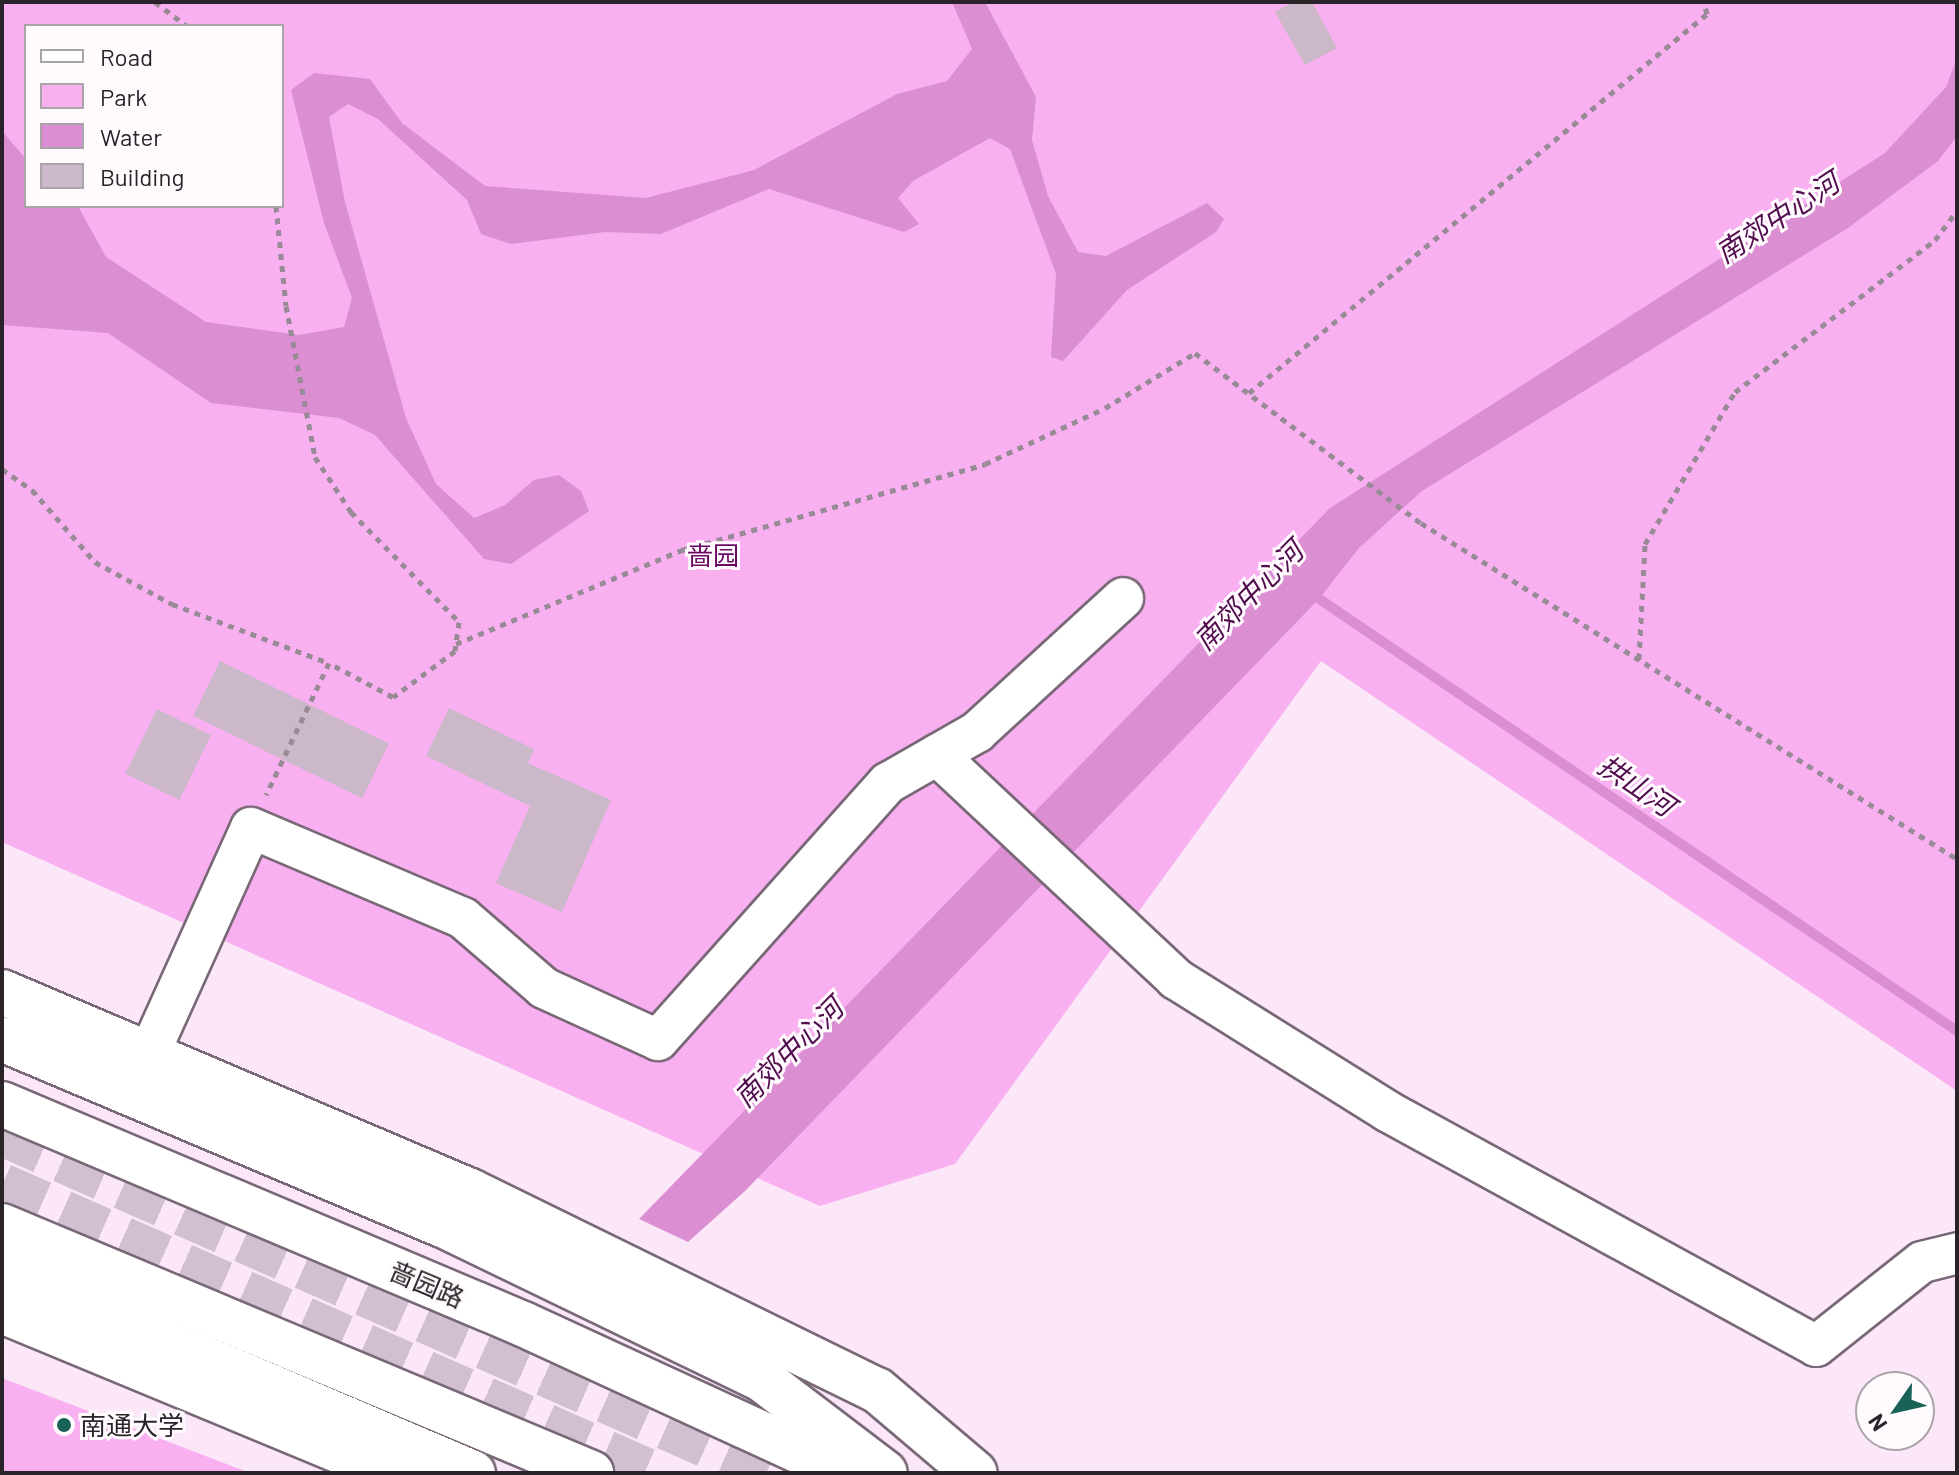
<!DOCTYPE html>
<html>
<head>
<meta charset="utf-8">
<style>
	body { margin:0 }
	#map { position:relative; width:1959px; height:1475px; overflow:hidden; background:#fbe7f8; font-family:Barlow,"Noto Sans SC",sans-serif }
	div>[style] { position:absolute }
	.green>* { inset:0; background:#f9b0f0 }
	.water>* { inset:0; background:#db8fd2 }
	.stream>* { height:10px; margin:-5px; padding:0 5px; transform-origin:5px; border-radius:5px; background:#db8fd2 }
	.building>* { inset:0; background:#cbb8c8; transform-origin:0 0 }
	.trunk-tunnel>* { height:44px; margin-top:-22px; transform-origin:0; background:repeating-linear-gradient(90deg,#d1c0cf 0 44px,transparent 0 66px) }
	.path>* { height:5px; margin-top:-2.5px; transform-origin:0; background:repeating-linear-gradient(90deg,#988a96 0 6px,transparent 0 12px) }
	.roads { filter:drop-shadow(2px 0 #796877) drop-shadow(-2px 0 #796877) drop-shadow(0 2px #796877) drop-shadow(0 -2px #796877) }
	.minor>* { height:40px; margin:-20px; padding:0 20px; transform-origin:20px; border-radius:20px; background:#fff }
	.tertiary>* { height:44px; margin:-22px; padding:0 22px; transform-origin:22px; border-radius:22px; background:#fff }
	.primary>* { height:44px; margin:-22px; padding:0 22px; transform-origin:22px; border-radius:22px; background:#fff }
	.trunk>* { height:44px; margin:-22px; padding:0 22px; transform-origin:22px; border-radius:22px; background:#fff }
	.dots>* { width:22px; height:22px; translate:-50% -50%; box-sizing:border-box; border:4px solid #fefafd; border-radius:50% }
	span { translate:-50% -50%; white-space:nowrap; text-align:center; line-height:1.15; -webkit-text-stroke:6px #fefafd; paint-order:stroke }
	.park-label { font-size:26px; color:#680963 }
	.street-label { font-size:26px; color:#2a2329 }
	.poi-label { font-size:26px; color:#2a2329 }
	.left { translate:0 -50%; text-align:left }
	.water-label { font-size:28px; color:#520d4e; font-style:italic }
	.frame { position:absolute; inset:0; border:4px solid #2a2329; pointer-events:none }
	.legend { position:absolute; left:24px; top:24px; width:260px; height:184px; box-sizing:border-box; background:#fefafd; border:2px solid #a9a4a8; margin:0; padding:10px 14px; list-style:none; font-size:24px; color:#2a2329 }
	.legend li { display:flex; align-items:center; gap:16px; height:40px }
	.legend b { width:40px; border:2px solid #a9a4a8 }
	.north { position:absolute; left:1855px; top:1371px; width:80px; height:80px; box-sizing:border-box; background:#fefafd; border:2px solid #a9a4a8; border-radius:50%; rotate:236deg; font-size:22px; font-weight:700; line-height:32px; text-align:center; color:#2a2329 }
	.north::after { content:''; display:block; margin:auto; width:28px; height:36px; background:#196258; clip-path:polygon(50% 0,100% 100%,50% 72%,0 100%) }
</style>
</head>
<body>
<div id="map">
	<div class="green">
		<div style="clip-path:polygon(evenodd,2px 2px,1957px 2px,1957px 1091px,1321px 661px,955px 1164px,820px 1206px,2px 842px,2px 2px,26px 26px,282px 26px,282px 206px,26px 206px,26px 26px)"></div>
		<div style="clip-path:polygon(2px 1378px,250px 1473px,2px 1473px)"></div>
	</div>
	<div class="water">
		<div style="clip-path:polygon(952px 2px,985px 2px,1036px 97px,1032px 140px,1048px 196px,1078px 252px,1106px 256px,1207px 203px,1224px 219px,1216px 232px,1127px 290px,1063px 361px,1051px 357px,1056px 274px,1010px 149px,990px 138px,913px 181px,898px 198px,919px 224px,904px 232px,769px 189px,661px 234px,605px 232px,511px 244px,481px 234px,467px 200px,378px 119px,348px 104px,329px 117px,345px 202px,406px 418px,436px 484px,474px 518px,505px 505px,534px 480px,559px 475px,581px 491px,589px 511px,511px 564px,484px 559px,375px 435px,339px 418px,211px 403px,108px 333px,2px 325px,2px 131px,26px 159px,26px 206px,78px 206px,106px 257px,206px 322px,299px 335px,344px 327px,352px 298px,324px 223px,291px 90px,314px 73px,370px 79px,402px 123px,485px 186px,646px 198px,754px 170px,897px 94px,947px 81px,972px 49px)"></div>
		<div style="clip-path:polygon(1957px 58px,1957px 136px,1938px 161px,1848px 228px,1422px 491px,1359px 548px,1319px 599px,745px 1191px,688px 1242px,639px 1219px,1330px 508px,1885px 153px,1946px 87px)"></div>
	</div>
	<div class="stream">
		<div style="left:1309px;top:592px;width:783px;rotate:34.12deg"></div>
	</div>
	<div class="building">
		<div style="clip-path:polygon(1293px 2px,1312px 2px,1337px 48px,1305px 65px,1275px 12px)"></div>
		<div style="left:220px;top:661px;width:188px;height:61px;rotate:26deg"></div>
		<div style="clip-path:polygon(449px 708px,534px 749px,528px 763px,611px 800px,562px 912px,496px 883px,530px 806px,426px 756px)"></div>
		<div style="left:157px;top:709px;width:60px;height:72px;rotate:26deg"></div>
	</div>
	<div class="trunk-tunnel">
		<div style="left:2px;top:1134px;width:838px;rotate:23.87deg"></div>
		<div style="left:2px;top:1185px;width:712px;rotate:23.86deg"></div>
	</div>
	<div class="path">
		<div style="left:155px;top:2px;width:40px;rotate:37deg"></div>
		<div style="left:276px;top:206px;width:100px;rotate:84.3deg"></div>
		<div style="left:286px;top:306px;width:154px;rotate:79.1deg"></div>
		<div style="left:315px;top:457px;width:66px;rotate:56.8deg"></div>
		<div style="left:351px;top:512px;width:154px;rotate:45.5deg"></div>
		<div style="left:459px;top:622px;width:29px;rotate:98deg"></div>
		<div style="left:455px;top:651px;width:77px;rotate:143.4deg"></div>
		<div style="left:393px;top:697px;width:72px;rotate:-152deg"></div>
		<div style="left:1249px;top:393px;width:594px;rotate:-39.61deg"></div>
		<div style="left:1707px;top:14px;width:12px;rotate:-104deg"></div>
		<div style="left:2px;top:469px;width:37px;rotate:35deg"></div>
		<div style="left:32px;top:490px;width:96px;rotate:48.8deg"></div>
		<div style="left:95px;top:562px;width:88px;rotate:28.6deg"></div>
		<div style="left:172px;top:604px;width:168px;rotate:20.6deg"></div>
		<div style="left:329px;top:663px;width:146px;rotate:115.5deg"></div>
		<div style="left:456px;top:644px;width:245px;rotate:-22.6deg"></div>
		<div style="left:682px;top:550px;width:315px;rotate:-15.8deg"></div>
		<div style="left:985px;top:464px;width:132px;rotate:-25deg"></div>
		<div style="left:1105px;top:408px;width:105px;rotate:-31.4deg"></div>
		<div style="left:1195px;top:353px;width:283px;rotate:37deg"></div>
		<div style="left:1421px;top:523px;width:633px;rotate:32.08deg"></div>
		<div style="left:1639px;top:659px;width:115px;rotate:-87deg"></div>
		<div style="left:1645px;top:544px;width:177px;rotate:-59.4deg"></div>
		<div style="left:1735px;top:392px;width:251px;rotate:-37.2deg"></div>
		<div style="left:1935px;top:240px;width:36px;rotate:-53deg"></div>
	</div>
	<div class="roads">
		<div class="minor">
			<div style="left:937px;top:755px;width:328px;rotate:43.1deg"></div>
			<div style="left:1176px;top:979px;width:249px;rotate:32deg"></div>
			<div style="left:1387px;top:1111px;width:489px;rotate:28.7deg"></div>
			<div style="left:1816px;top:1346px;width:135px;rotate:-38.4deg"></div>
			<div style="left:1922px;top:1262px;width:36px;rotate:-14deg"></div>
			<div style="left:148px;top:1056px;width:250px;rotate:-65.7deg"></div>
			<div style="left:251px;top:828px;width:230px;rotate:23deg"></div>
			<div style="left:463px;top:918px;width:107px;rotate:40.8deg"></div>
			<div style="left:544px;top:988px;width:125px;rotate:24.5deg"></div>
			<div style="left:658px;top:1040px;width:345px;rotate:-48.2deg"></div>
			<div style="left:888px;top:783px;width:103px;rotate:-29.8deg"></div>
			<div style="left:977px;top:732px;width:198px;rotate:-42.5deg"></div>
		</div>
		<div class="tertiary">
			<div style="left:2px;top:992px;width:509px;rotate:23.04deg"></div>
			<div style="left:470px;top:1191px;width:453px;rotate:26.1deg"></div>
			<div style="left:877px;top:1390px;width:128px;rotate:40.3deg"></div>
			<div style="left:2px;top:1311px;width:423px;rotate:22.5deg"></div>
		</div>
		<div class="primary">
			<div style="left:2px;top:1104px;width:566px;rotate:22.89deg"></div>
			<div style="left:523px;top:1324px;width:357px;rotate:24.7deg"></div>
			<div style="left:2px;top:1226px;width:639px;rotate:22.75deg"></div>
		</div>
		<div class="trunk">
			<div style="left:2px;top:1039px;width:476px;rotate:22.9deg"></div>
			<div style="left:441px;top:1224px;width:358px;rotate:25.8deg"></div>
			<div style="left:763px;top:1380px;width:153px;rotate:37.3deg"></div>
			<div style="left:2px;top:1272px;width:512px;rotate:23.11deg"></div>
		</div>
	</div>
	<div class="dots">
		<div style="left:64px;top:1425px;background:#196258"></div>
	</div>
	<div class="park-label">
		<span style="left:713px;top:555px">啬园</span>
	</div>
	<div class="street-label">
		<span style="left:427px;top:1284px;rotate:23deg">啬园路</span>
	</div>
	<div class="poi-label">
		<span class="left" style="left:80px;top:1425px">南通大学</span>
	</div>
	<div class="water-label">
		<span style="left:1777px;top:217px;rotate:-33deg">南郊中心河</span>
		<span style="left:1248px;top:595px;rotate:-45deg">南郊中心河</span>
		<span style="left:1637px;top:785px;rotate:34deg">拱山河</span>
		<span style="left:788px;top:1052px;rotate:-45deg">南郊中心河</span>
	</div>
	<div class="frame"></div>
	<ul class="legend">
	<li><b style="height:10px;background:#fff"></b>Road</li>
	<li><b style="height:22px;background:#f9b0f0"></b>Park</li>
	<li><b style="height:22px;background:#db8fd2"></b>Water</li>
	<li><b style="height:22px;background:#cbb8c8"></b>Building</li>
	</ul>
	<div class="north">N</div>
</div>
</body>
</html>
